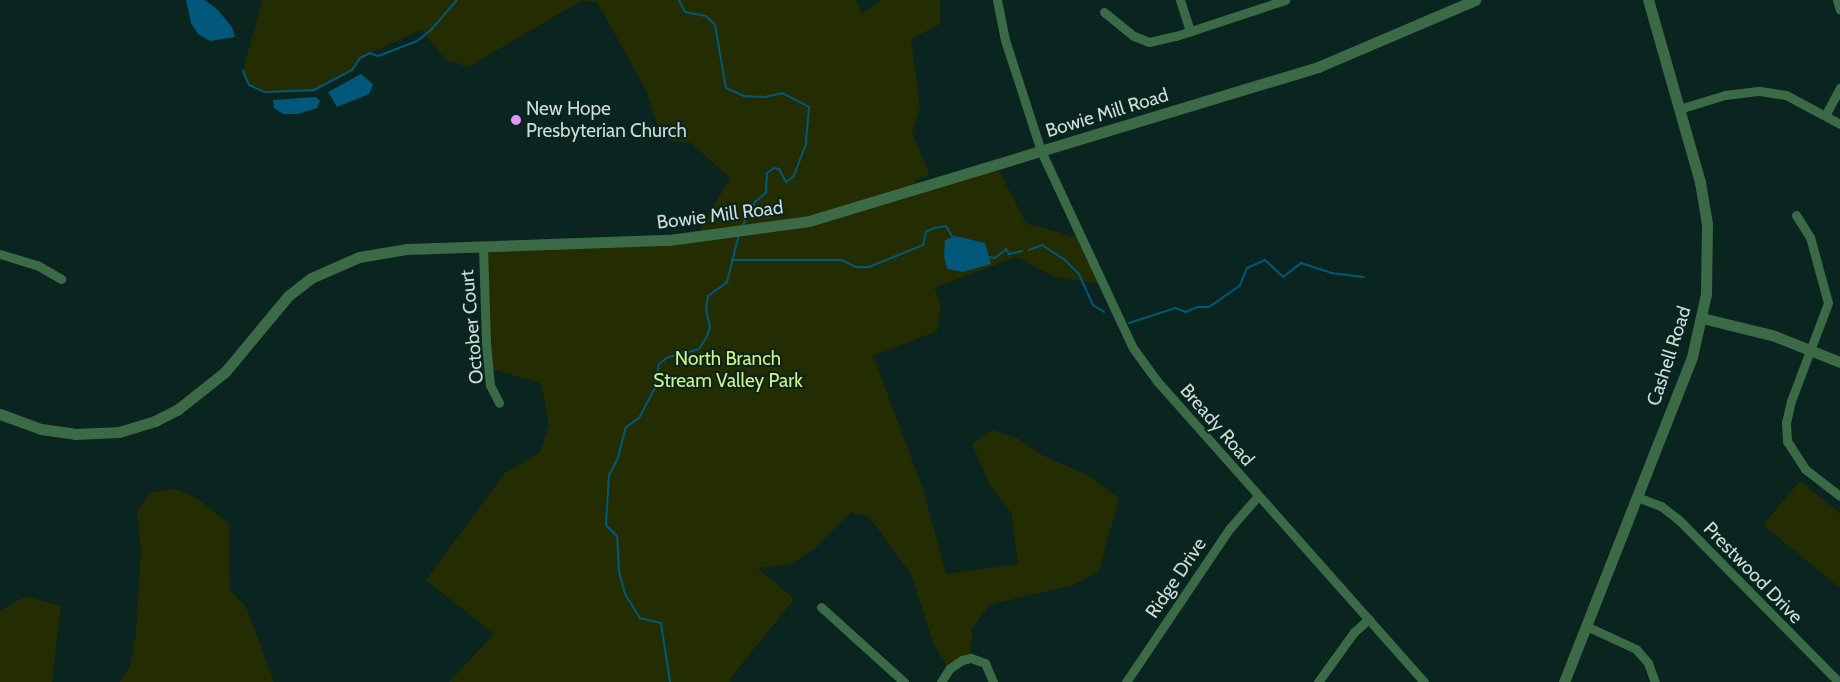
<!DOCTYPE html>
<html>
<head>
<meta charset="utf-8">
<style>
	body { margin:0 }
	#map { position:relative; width:1840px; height:682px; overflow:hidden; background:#0a241f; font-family:Cabin,sans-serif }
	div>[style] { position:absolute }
	.green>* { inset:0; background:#232d01 }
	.water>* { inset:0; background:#02587b }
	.stream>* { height:2px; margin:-1px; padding:0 1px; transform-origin:1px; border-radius:1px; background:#02587b }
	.minor>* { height:9px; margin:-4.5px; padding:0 4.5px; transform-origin:4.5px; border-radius:4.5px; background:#3b6a46 }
	.tertiary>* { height:11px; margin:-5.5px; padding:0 5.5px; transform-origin:5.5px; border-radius:5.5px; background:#3b6a46 }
	.dots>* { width:14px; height:14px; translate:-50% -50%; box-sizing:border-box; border:2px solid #0a241f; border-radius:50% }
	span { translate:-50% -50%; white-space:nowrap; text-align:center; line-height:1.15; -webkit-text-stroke:4px #0a241f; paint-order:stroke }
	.poi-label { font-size:19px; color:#cedcd8 }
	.left { translate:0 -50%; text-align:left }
	.street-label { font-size:19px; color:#cedcd8 }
	.park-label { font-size:19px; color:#d2f282 }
</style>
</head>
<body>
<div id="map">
	<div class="green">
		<div style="clip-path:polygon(262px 0,856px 0,862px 14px,882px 0,940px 0,940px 24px,911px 39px,920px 107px,912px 133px,930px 175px,915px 180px,916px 190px,996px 165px,1026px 223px,1081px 239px,1101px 284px,1055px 277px,1016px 257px,934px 288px,941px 303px,937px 331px,873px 356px,923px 489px,946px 574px,1018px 564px,1011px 513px,990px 485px,972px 444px,992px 430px,1017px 438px,1042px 455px,1087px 475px,1119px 498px,1099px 571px,1073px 585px,989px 605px,972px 629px,971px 658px,949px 669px,934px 645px,911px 574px,870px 518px,851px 512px,815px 548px,792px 564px,758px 568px,794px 599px,729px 680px,731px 682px,449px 682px,494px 634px,426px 580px,505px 473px,540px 452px,549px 425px,541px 383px,488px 368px,483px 247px,695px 238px,730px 178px,691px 143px,662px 139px,646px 90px,597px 2px,581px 1px,468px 67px,446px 60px,421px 30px,360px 58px,352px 70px,314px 90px,265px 92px,249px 85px,243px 71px)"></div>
		<div style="clip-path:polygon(1800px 481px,1840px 513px,1840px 588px,1763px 525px)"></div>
		<div style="clip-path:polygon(176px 489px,198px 499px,229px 524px,230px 591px,246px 607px,274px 682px,119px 682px,130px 666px,136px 632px,141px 550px,137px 511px,151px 492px)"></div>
		<div style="clip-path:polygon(26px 596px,61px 606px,52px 682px,0 682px,0 611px)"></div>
	</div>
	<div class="water">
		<div style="clip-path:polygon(186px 0,204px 0,216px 8px,232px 27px,235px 37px,210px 41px,198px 34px,191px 23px)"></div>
		<div style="clip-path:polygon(361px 74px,373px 84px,369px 94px,337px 107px,328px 92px)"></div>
		<div style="clip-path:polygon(316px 97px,320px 101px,317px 108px,298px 114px,283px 114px,274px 108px,273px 100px)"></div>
		<div style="clip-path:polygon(955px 236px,985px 243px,991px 264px,963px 272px,947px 269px,944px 256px,945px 240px)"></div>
	</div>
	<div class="stream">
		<div style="left:679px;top:0;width:13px;rotate:63deg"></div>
		<div style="left:685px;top:12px;width:21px;rotate:11deg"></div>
		<div style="left:706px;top:16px;width:13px;rotate:45deg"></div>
		<div style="left:715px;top:25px;width:64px;rotate:80.1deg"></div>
		<div style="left:726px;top:88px;width:20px;rotate:24deg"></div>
		<div style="left:744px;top:96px;width:21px;rotate:3deg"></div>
		<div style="left:765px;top:97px;width:17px;rotate:-13deg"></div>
		<div style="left:782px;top:93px;width:30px;rotate:27deg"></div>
		<div style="left:809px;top:107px;width:37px;rotate:95deg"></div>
		<div style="left:806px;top:144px;width:34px;rotate:111deg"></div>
		<div style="left:794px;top:176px;width:10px;rotate:143deg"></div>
		<div style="left:786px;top:182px;width:15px;rotate:-118deg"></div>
		<div style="left:779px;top:169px;width:5px;rotate:-169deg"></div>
		<div style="left:774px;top:168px;width:9px;rotate:144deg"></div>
		<div style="left:767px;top:173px;width:20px;rotate:93deg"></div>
		<div style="left:766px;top:193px;width:14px;rotate:141deg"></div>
		<div style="left:755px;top:202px;width:26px;rotate:118deg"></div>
		<div style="left:243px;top:71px;width:15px;rotate:67deg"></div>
		<div style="left:249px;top:85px;width:17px;rotate:24deg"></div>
		<div style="left:265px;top:92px;width:49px;rotate:-2.3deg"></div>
		<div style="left:314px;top:90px;width:43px;rotate:-27.8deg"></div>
		<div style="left:352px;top:70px;width:14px;rotate:-56deg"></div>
		<div style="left:360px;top:58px;width:11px;rotate:-27deg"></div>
		<div style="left:370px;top:53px;width:9px;rotate:21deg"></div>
		<div style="left:378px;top:56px;width:42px;rotate:-21deg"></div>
		<div style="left:417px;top:41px;width:16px;rotate:-38deg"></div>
		<div style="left:430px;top:31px;width:41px;rotate:-48.9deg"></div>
		<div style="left:1029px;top:250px;width:14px;rotate:-21deg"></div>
		<div style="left:1042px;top:245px;width:27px;rotate:33deg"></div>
		<div style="left:1065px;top:260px;width:20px;rotate:45deg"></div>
		<div style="left:1079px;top:274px;width:34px;rotate:66deg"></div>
		<div style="left:1093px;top:305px;width:13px;rotate:32deg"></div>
		<div style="left:990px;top:257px;width:5px;rotate:11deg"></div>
		<div style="left:995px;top:258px;width:14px;rotate:-39deg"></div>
		<div style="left:1006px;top:249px;width:6px;rotate:59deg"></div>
		<div style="left:1009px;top:254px;width:13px;rotate:-13deg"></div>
		<div style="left:732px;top:260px;width:110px"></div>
		<div style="left:842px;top:260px;width:16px;rotate:27deg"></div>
		<div style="left:856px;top:267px;width:13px"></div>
		<div style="left:869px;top:267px;width:58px;rotate:-22.2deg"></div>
		<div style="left:923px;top:245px;width:13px;rotate:-77deg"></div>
		<div style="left:926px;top:232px;width:9px;rotate:-27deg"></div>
		<div style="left:934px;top:228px;width:12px;rotate:-9deg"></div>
		<div style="left:946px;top:226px;width:14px;rotate:60deg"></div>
		<div style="left:1129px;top:323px;width:48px;rotate:-18.1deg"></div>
		<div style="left:1175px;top:308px;width:12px;rotate:20deg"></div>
		<div style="left:1186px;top:312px;width:12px;rotate:-24deg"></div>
		<div style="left:1197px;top:307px;width:12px"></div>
		<div style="left:1209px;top:307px;width:38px;rotate:-35deg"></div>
		<div style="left:1240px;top:285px;width:18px;rotate:-68deg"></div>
		<div style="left:1247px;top:268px;width:20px;rotate:-24deg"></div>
		<div style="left:1265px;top:260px;width:25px;rotate:43deg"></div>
		<div style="left:1283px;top:277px;width:23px;rotate:-38deg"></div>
		<div style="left:1301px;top:263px;width:32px;rotate:18deg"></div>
		<div style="left:1331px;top:273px;width:33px;rotate:7deg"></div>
		<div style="left:670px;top:682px;width:60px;rotate:-98.7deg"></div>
		<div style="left:661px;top:623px;width:22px;rotate:-167deg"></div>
		<div style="left:640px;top:618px;width:28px;rotate:-122deg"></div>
		<div style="left:625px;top:594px;width:23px;rotate:-105deg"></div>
		<div style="left:619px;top:572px;width:36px;rotate:-93deg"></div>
		<div style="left:617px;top:536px;width:16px;rotate:-135deg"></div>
		<div style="left:606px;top:525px;width:50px;rotate:-86.6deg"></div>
		<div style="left:609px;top:475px;width:19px;rotate:-62deg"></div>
		<div style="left:618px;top:458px;width:32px;rotate:-76deg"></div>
		<div style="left:626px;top:427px;width:16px;rotate:-35deg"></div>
		<div style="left:639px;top:418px;width:34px;rotate:-62deg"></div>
		<div style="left:655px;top:388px;width:24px;rotate:-81deg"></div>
		<div style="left:659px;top:364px;width:11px;rotate:-38deg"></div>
		<div style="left:668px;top:357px;width:32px;rotate:-14deg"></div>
		<div style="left:699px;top:349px;width:15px;rotate:-58deg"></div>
		<div style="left:707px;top:336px;width:9px;rotate:-72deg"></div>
		<div style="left:710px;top:327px;width:18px;rotate:-103deg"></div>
		<div style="left:706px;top:309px;width:13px;rotate:-81deg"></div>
		<div style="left:708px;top:296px;width:24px;rotate:-36deg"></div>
		<div style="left:727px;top:282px;width:49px;rotate:-76deg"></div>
	</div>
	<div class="minor">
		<div style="left:997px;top:0;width:41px;rotate:78.7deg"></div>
		<div style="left:1005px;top:40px;width:117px;rotate:72deg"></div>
		<div style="left:1041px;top:151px;width:217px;rotate:65deg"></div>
		<div style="left:1133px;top:348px;width:41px;rotate:54deg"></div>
		<div style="left:1157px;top:381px;width:402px;rotate:48.4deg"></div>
		<div style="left:1180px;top:0;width:33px;rotate:72deg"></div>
		<div style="left:1837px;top:0;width:10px;rotate:73deg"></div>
		<div style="left:1104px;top:12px;width:38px;rotate:39deg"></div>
		<div style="left:1134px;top:36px;width:16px;rotate:22deg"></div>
		<div style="left:1149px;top:42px;width:28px;rotate:-13deg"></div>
		<div style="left:1176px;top:36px;width:115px;rotate:-18.3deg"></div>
		<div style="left:1679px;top:109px;width:48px;rotate:-16.9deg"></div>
		<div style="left:1725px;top:95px;width:35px;rotate:-7deg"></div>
		<div style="left:1760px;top:91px;width:26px;rotate:9deg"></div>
		<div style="left:1786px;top:95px;width:61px;rotate:28.2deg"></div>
		<div style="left:1826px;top:114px;width:30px;rotate:-62deg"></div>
		<div style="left:1796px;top:215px;width:26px;rotate:58deg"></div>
		<div style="left:1810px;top:237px;width:68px;rotate:74.7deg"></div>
		<div style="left:1828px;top:303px;width:105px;rotate:110.7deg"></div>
		<div style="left:1791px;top:401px;width:22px;rotate:103deg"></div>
		<div style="left:1786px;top:422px;width:19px;rotate:87deg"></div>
		<div style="left:1787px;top:441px;width:33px;rotate:57deg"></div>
		<div style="left:1805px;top:469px;width:44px;rotate:37.6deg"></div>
		<div style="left:483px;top:247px;width:96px;rotate:88.2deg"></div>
		<div style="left:486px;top:343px;width:42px;rotate:84.6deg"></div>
		<div style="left:490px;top:385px;width:20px;rotate:63deg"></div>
		<div style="left:0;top:254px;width:39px;rotate:17deg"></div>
		<div style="left:37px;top:265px;width:28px;rotate:30deg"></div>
		<div style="left:1637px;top:497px;width:26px;rotate:21deg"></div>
		<div style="left:1661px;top:506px;width:23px;rotate:38deg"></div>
		<div style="left:1679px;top:520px;width:228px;rotate:45.4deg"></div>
		<div style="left:821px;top:607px;width:112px;rotate:42.1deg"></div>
		<div style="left:1586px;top:626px;width:55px;rotate:24.7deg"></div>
		<div style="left:1636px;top:649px;width:18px;rotate:49deg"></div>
		<div style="left:1648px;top:663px;width:20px;rotate:70deg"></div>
		<div style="left:941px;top:682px;width:15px;rotate:-58deg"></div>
		<div style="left:949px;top:669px;width:16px;rotate:-35deg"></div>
		<div style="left:962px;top:660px;width:9px;rotate:-13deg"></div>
		<div style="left:971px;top:658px;width:15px;rotate:20deg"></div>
		<div style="left:985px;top:663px;width:21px;rotate:67deg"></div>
		<div style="left:1126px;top:682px;width:186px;rotate:-56deg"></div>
		<div style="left:1230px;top:528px;width:43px;rotate:-48.8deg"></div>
		<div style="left:1318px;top:682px;width:62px;rotate:-54.2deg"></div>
		<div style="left:1354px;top:632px;width:20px;rotate:-41deg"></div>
	</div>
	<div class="tertiary">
		<div style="left:1702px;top:318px;width:72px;rotate:13.7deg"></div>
		<div style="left:1772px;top:335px;width:73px;rotate:21.7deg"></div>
		<div style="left:0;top:414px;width:44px;rotate:20.1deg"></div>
		<div style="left:41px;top:429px;width:34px;rotate:8deg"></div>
		<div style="left:75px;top:434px;width:44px;rotate:-2.6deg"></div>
		<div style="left:119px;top:432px;width:38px;rotate:-17deg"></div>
		<div style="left:155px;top:421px;width:25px;rotate:-27deg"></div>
		<div style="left:177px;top:410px;width:61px;rotate:-38.4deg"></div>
		<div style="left:225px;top:372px;width:99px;rotate:-50.3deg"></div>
		<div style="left:288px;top:296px;width:29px;rotate:-38deg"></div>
		<div style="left:311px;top:278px;width:52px;rotate:-23.6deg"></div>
		<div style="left:359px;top:257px;width:49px;rotate:-9.5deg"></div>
		<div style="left:407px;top:249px;width:262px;rotate:-2deg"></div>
		<div style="left:669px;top:240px;width:141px;rotate:-7.7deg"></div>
		<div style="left:809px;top:221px;width:532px;rotate:-16.83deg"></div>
		<div style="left:1318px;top:67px;width:171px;rotate:-23.1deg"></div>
		<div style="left:1564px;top:682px;width:349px;rotate:-68.5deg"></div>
		<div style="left:1692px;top:357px;width:65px;rotate:-77.5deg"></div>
		<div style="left:1706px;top:294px;width:70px;rotate:-89.2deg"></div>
		<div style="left:1707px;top:224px;width:43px;rotate:-99.5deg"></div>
		<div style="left:1700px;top:182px;width:189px;rotate:-105.9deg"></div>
	</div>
	<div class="dots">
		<div style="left:516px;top:120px;background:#de98f3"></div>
	</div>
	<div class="poi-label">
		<span class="left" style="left:526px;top:120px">New Hope<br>Presbyterian Church</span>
	</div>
	<div class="street-label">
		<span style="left:1107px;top:113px;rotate:-17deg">Bowie Mill Road</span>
		<span style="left:720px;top:215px;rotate:-7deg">Bowie Mill Road</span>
		<span style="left:472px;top:327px;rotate:-95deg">October Court</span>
		<span style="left:1669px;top:356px;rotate:-72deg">Cashell Road</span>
		<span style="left:1217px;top:425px;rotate:49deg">Bready Road</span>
		<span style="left:1753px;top:573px;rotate:46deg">Prestwood Drive</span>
		<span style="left:1176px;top:578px;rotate:-56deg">Ridge Drive</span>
	</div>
	<div class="park-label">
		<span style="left:728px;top:370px">North Branch<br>Stream Valley Park</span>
	</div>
</div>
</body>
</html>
